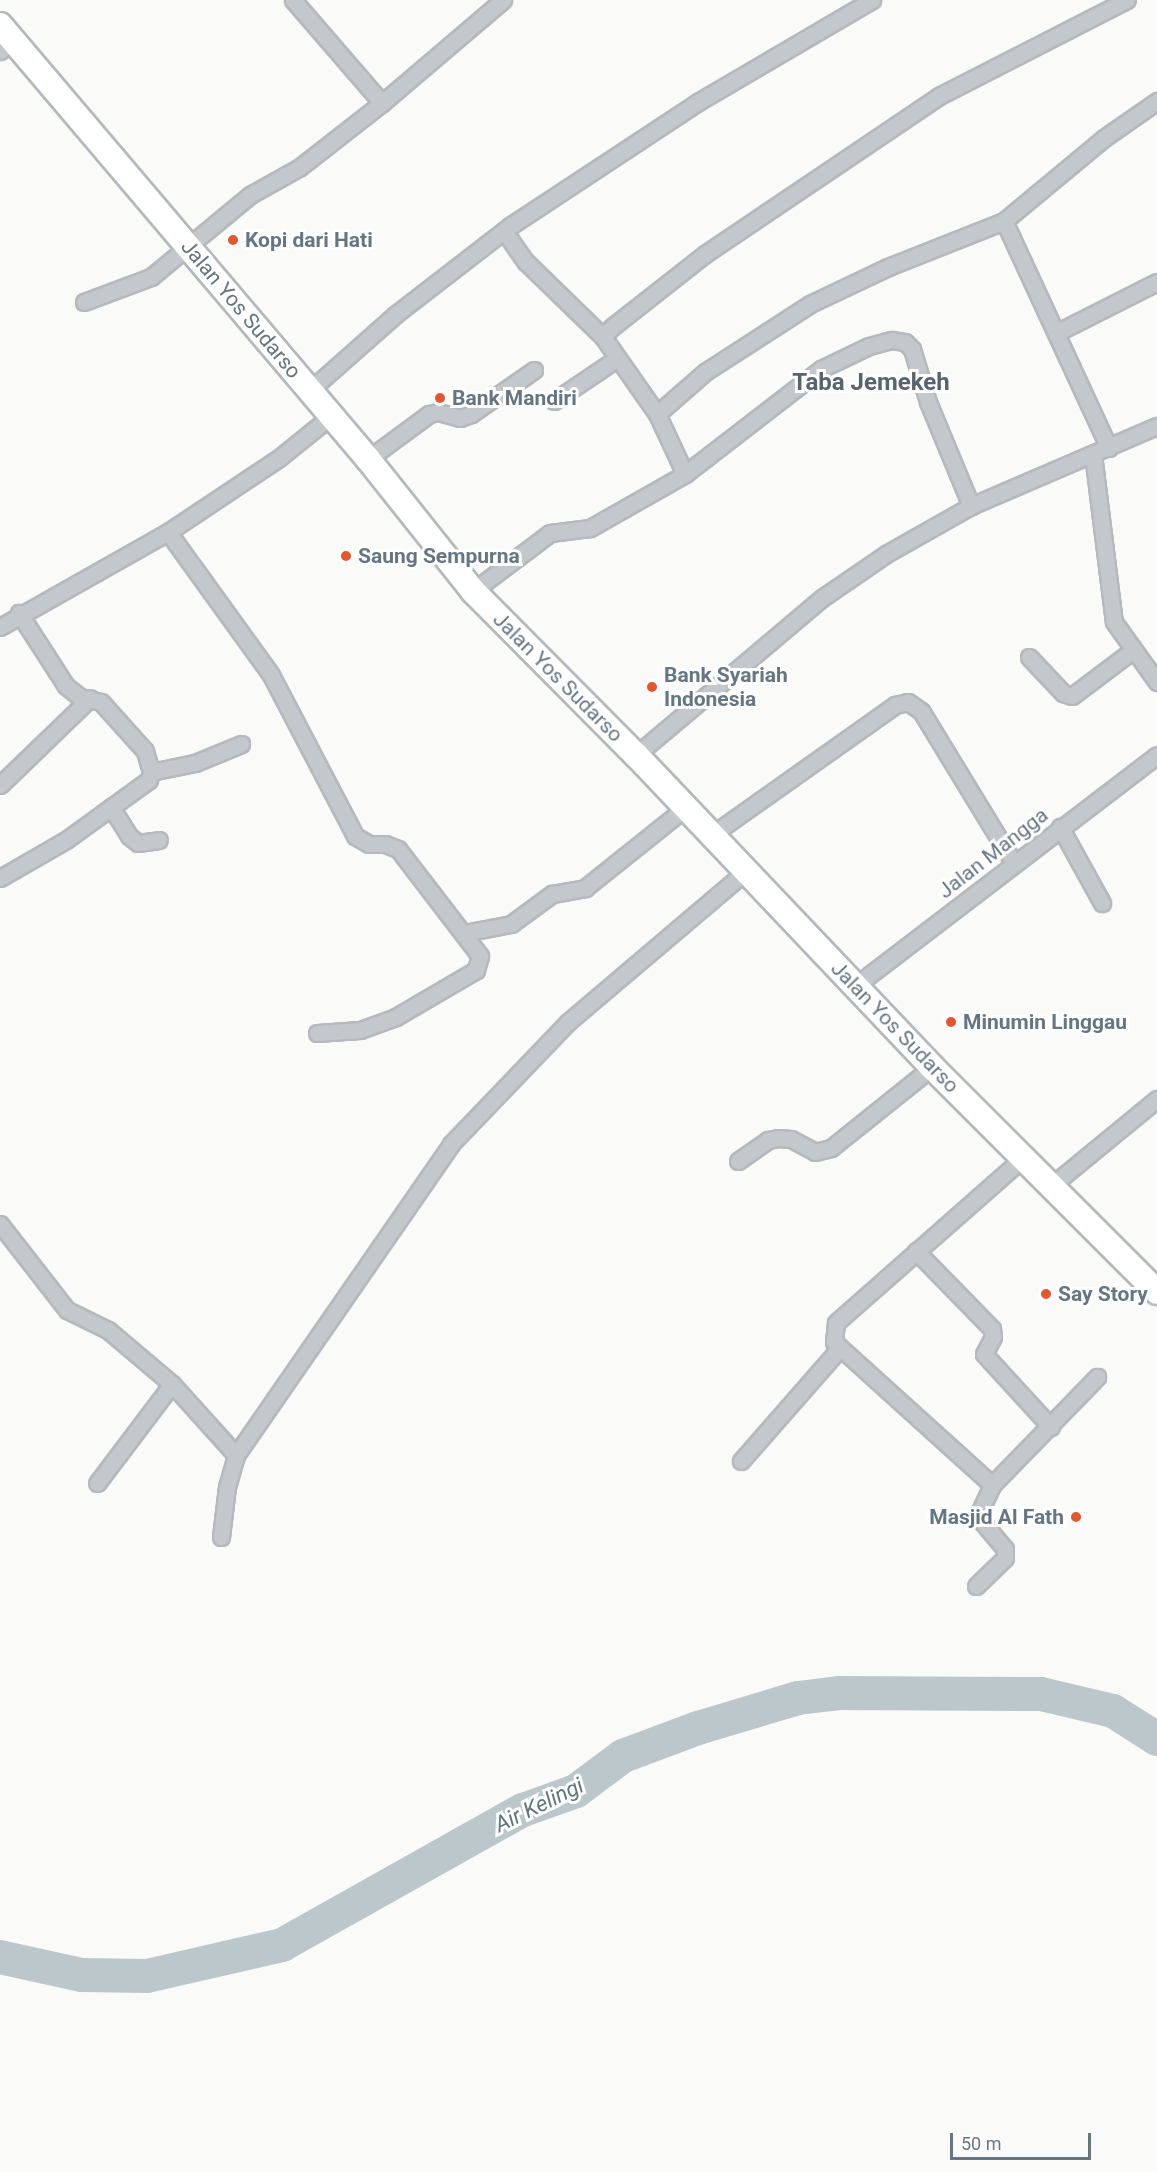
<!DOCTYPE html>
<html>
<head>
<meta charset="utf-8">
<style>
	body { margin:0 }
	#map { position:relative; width:1157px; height:2172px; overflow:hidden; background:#fafaf8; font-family:Roboto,sans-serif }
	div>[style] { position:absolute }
	.river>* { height:34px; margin:-17px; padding:0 17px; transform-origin:17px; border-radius:17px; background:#bbc7cb }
	.roads { filter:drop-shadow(2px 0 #b4b9bd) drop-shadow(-2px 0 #b4b9bd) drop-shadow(0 2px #b4b9bd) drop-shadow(0 -2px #b4b9bd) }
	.minor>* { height:15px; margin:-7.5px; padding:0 7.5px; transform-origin:7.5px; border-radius:7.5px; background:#c3c8cc }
	.trunk>* { height:24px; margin:-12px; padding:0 12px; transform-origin:12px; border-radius:12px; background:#fff }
	.dots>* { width:16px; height:16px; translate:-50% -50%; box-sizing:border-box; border:3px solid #fff; border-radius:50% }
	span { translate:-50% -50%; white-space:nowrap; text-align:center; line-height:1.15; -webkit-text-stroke:6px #fff; paint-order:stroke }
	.poi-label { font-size:21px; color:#657683; font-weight:700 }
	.left { translate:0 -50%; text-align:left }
	.right { translate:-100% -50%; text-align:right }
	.street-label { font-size:21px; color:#657683 }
	.water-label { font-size:22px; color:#60757c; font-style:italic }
	.quarter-label { font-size:24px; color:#57646e; font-weight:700 }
	.scale { position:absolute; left:950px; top:2133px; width:141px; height:27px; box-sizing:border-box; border:3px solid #657683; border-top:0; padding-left:8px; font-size:18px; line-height:21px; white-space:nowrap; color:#657683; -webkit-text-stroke:4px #fff; paint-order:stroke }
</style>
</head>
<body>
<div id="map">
	<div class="river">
		<div style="left:0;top:1957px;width:84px;rotate:12.4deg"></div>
		<div style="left:82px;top:1975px;width:65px;rotate:0.9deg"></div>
		<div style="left:147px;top:1976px;width:139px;rotate:-12.9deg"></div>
		<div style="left:282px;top:1945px;width:276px;rotate:-29.3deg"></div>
		<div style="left:523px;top:1810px;width:56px;rotate:-19.7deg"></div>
		<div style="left:576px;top:1791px;width:59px;rotate:-36.7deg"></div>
		<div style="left:623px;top:1756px;width:80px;rotate:-20.5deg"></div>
		<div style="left:698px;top:1728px;width:104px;rotate:-16.7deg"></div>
		<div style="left:798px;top:1698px;width:41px;rotate:-7deg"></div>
		<div style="left:839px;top:1693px;width:202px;rotate:0.3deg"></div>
		<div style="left:1041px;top:1694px;width:74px;rotate:13.3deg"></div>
		<div style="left:1113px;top:1711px;width:52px;rotate:32.5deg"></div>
	</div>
	<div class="roads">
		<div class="minor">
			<div style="left:293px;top:0;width:136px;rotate:49.2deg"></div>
			<div style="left:0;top:51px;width:17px;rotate:-36deg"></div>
			<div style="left:1004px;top:221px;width:250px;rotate:65.2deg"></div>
			<div style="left:504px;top:231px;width:38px;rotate:55deg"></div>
			<div style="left:526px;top:262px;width:107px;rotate:44.2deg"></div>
			<div style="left:84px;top:302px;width:72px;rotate:-20.5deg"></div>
			<div style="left:151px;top:277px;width:129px;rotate:-39.6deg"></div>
			<div style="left:250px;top:195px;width:57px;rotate:-29.2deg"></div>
			<div style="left:300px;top:167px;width:104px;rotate:-38deg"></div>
			<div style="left:382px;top:103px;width:159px;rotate:-40.4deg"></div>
			<div style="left:1056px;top:333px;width:113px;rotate:-26.8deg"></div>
			<div style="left:309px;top:391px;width:116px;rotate:-41.5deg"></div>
			<div style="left:396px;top:314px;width:144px;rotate:-37.7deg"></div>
			<div style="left:510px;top:226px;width:225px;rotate:-33.4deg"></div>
			<div style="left:698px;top:102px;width:202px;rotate:-30.4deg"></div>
			<div style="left:554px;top:401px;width:75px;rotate:-34.1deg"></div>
			<div style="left:657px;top:414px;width:64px;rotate:-41.2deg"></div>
			<div style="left:705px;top:372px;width:125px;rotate:-32.9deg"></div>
			<div style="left:810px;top:304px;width:86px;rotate:-25.4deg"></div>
			<div style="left:888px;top:267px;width:125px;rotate:-21.6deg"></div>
			<div style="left:1004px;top:221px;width:130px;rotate:-39.7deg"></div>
			<div style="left:1104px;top:138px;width:65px;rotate:-34.9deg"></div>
			<div style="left:1093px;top:454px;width:169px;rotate:82.9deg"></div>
			<div style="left:1114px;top:622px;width:74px;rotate:54.4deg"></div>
			<div style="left:368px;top:459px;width:76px;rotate:-36.4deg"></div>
			<div style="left:429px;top:414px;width:9px;rotate:-13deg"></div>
			<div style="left:438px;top:412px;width:23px;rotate:15deg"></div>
			<div style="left:460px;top:418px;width:12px;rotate:-20deg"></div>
			<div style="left:471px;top:414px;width:77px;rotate:-34.9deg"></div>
			<div style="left:685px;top:474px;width:66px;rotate:-115deg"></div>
			<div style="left:657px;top:414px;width:94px;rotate:-125deg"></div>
			<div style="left:603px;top:337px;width:13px;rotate:-48deg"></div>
			<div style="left:612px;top:327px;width:118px;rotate:-38.1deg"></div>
			<div style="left:705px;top:254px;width:282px;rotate:-34deg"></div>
			<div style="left:939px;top:96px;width:211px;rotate:-27.1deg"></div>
			<div style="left:168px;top:532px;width:176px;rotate:54.2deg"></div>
			<div style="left:271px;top:675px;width:182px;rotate:62.4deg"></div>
			<div style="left:355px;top:836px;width:16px;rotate:30deg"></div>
			<div style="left:369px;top:844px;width:16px"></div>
			<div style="left:385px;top:844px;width:14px;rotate:21deg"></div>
			<div style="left:398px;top:849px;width:135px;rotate:52.5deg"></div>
			<div style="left:480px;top:956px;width:15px;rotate:106deg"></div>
			<div style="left:476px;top:970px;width:93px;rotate:149.6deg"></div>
			<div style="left:396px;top:1017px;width:38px;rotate:160deg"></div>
			<div style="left:360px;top:1030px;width:43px;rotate:176deg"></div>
			<div style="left:473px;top:591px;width:96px;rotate:-37deg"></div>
			<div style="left:550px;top:533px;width:40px;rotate:-7.1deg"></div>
			<div style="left:590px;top:528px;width:109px;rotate:-29.6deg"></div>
			<div style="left:685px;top:474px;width:172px;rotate:-37.7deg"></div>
			<div style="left:821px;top:369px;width:53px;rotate:-25.6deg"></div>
			<div style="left:869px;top:346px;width:24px;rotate:-15deg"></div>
			<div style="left:892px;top:340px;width:13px;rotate:9deg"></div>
			<div style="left:905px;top:342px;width:10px;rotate:45deg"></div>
			<div style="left:912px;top:349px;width:55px;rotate:73.2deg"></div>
			<div style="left:928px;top:402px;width:113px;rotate:67.5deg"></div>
			<div style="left:0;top:627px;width:193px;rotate:-29.5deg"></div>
			<div style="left:168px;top:532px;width:133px;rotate:-33.7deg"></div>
			<div style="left:279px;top:458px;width:67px;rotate:-38.9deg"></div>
			<div style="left:1029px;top:657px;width:50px;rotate:46.6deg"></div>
			<div style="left:1063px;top:693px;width:9px;rotate:18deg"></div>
			<div style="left:1072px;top:696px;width:76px;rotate:-37deg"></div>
			<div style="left:636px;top:755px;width:243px;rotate:-40.2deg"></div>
			<div style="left:822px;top:598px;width:78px;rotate:-34.5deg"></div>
			<div style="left:886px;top:554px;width:98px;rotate:-29.5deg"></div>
			<div style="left:971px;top:506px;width:202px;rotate:-23.3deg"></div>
			<div style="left:151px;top:772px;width:45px;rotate:-11.6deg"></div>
			<div style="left:195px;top:763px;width:50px;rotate:-22.4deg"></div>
			<div style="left:0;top:785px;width:125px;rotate:-44deg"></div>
			<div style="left:111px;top:807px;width:34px;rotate:58deg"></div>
			<div style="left:129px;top:836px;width:11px;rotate:38deg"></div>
			<div style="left:138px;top:843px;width:21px;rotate:-8deg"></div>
			<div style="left:1060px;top:827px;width:87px;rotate:61.1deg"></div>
			<div style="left:710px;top:836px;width:227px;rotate:-35.3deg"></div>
			<div style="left:895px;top:705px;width:13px;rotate:-13deg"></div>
			<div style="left:908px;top:702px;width:16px;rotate:35deg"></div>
			<div style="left:921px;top:711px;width:177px;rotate:58.6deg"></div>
			<div style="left:0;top:878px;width:76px;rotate:-29.9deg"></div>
			<div style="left:66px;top:840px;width:102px;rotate:-35.9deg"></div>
			<div style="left:149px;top:780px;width:8px;rotate:-76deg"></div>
			<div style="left:151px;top:772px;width:22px;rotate:-106deg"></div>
			<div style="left:145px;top:751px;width:66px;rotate:-131.9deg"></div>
			<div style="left:101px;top:702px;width:22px;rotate:-167deg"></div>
			<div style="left:80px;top:697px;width:18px;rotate:-142deg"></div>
			<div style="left:66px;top:686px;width:87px;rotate:-122.8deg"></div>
			<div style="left:464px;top:933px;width:48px;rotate:-10.8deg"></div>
			<div style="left:511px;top:924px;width:51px;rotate:-36.2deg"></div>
			<div style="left:552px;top:894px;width:34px;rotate:-10deg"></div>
			<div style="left:585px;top:888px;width:128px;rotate:-38.7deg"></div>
			<div style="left:855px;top:986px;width:380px;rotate:-37.4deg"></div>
			<div style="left:1024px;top:1157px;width:251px;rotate:138.6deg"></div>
			<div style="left:836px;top:1323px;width:19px;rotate:96deg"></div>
			<div style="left:834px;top:1342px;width:213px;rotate:42.1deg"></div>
			<div style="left:992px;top:1485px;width:151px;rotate:-45.8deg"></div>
			<div style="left:738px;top:1161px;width:37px;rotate:-35deg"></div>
			<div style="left:768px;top:1140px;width:10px;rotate:-11deg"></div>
			<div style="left:778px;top:1138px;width:13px;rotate:4deg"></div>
			<div style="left:791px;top:1139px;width:27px;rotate:28deg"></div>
			<div style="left:815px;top:1152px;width:16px;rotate:-14deg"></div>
			<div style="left:831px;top:1148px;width:129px;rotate:-38.7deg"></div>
			<div style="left:1051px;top:1186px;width:137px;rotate:-39.4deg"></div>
			<div style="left:0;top:1224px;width:109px;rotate:52.1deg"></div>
			<div style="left:67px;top:1310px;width:46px;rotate:26deg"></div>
			<div style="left:108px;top:1330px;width:84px;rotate:40.2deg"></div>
			<div style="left:172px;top:1384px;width:124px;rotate:127.1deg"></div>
			<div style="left:916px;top:1251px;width:109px;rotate:45.7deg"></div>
			<div style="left:992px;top:1329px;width:8px;rotate:83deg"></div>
			<div style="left:993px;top:1337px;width:19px;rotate:118deg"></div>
			<div style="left:984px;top:1354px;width:99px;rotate:47.5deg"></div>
			<div style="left:172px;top:1384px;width:96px;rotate:48deg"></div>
			<div style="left:741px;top:1461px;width:149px;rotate:-48.8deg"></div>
			<div style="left:221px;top:1537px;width:50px;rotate:-83.2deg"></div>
			<div style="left:227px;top:1487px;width:33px;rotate:-74deg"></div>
			<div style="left:236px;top:1455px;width:378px;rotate:-55.3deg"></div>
			<div style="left:451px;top:1144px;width:169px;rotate:-46.2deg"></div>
			<div style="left:568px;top:1022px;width:231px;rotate:-40.3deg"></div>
			<div style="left:976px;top:1586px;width:40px;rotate:-44deg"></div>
			<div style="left:1005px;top:1558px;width:9px;rotate:-90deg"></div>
			<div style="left:1005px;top:1549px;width:38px;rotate:-130deg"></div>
			<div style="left:981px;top:1520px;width:9px;rotate:-96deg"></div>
			<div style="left:980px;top:1511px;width:29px;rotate:-65deg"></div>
		</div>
		<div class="trunk">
			<div style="left:0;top:25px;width:569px;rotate:49.7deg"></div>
			<div style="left:368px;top:459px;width:169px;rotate:51.5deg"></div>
			<div style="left:473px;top:591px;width:231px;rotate:45.2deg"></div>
			<div style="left:636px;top:755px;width:430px;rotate:46.5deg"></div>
			<div style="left:932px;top:1067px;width:318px;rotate:45deg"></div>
		</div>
	</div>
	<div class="dots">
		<div style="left:233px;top:240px;background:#e4572e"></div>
		<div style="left:440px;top:398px;background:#e4572e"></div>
		<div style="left:346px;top:556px;background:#e4572e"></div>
		<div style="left:652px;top:687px;background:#e4572e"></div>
		<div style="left:951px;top:1022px;background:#e4572e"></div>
		<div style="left:1046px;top:1294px;background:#e4572e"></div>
		<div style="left:1076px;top:1517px;background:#e4572e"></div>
	</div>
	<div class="poi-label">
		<span class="left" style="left:245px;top:240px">Kopi dari Hati</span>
		<span class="left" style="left:452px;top:398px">Bank Mandiri</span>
		<span class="left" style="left:358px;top:556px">Saung Sempurna</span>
		<span class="left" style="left:664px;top:687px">Bank Syariah<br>Indonesia</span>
		<span class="left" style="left:963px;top:1022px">Minumin Linggau</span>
		<span class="left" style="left:1058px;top:1294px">Say Story</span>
		<span class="right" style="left:1064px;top:1517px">Masjid Al Fath</span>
	</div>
	<div class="street-label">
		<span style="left:241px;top:309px;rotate:50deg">Jalan Yos Sudarso</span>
		<span style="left:558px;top:677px;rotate:45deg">Jalan Yos Sudarso</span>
		<span style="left:993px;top:853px;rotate:-38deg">Jalan Mangga</span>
		<span style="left:895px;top:1027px;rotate:46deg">Jalan Yos Sudarso</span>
	</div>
	<div class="water-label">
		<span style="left:539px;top:1805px;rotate:-26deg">Air Kelingi</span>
	</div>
	<div class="quarter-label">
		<span style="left:871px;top:383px">Taba Jemekeh</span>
	</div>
	<div class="scale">50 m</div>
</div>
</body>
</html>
